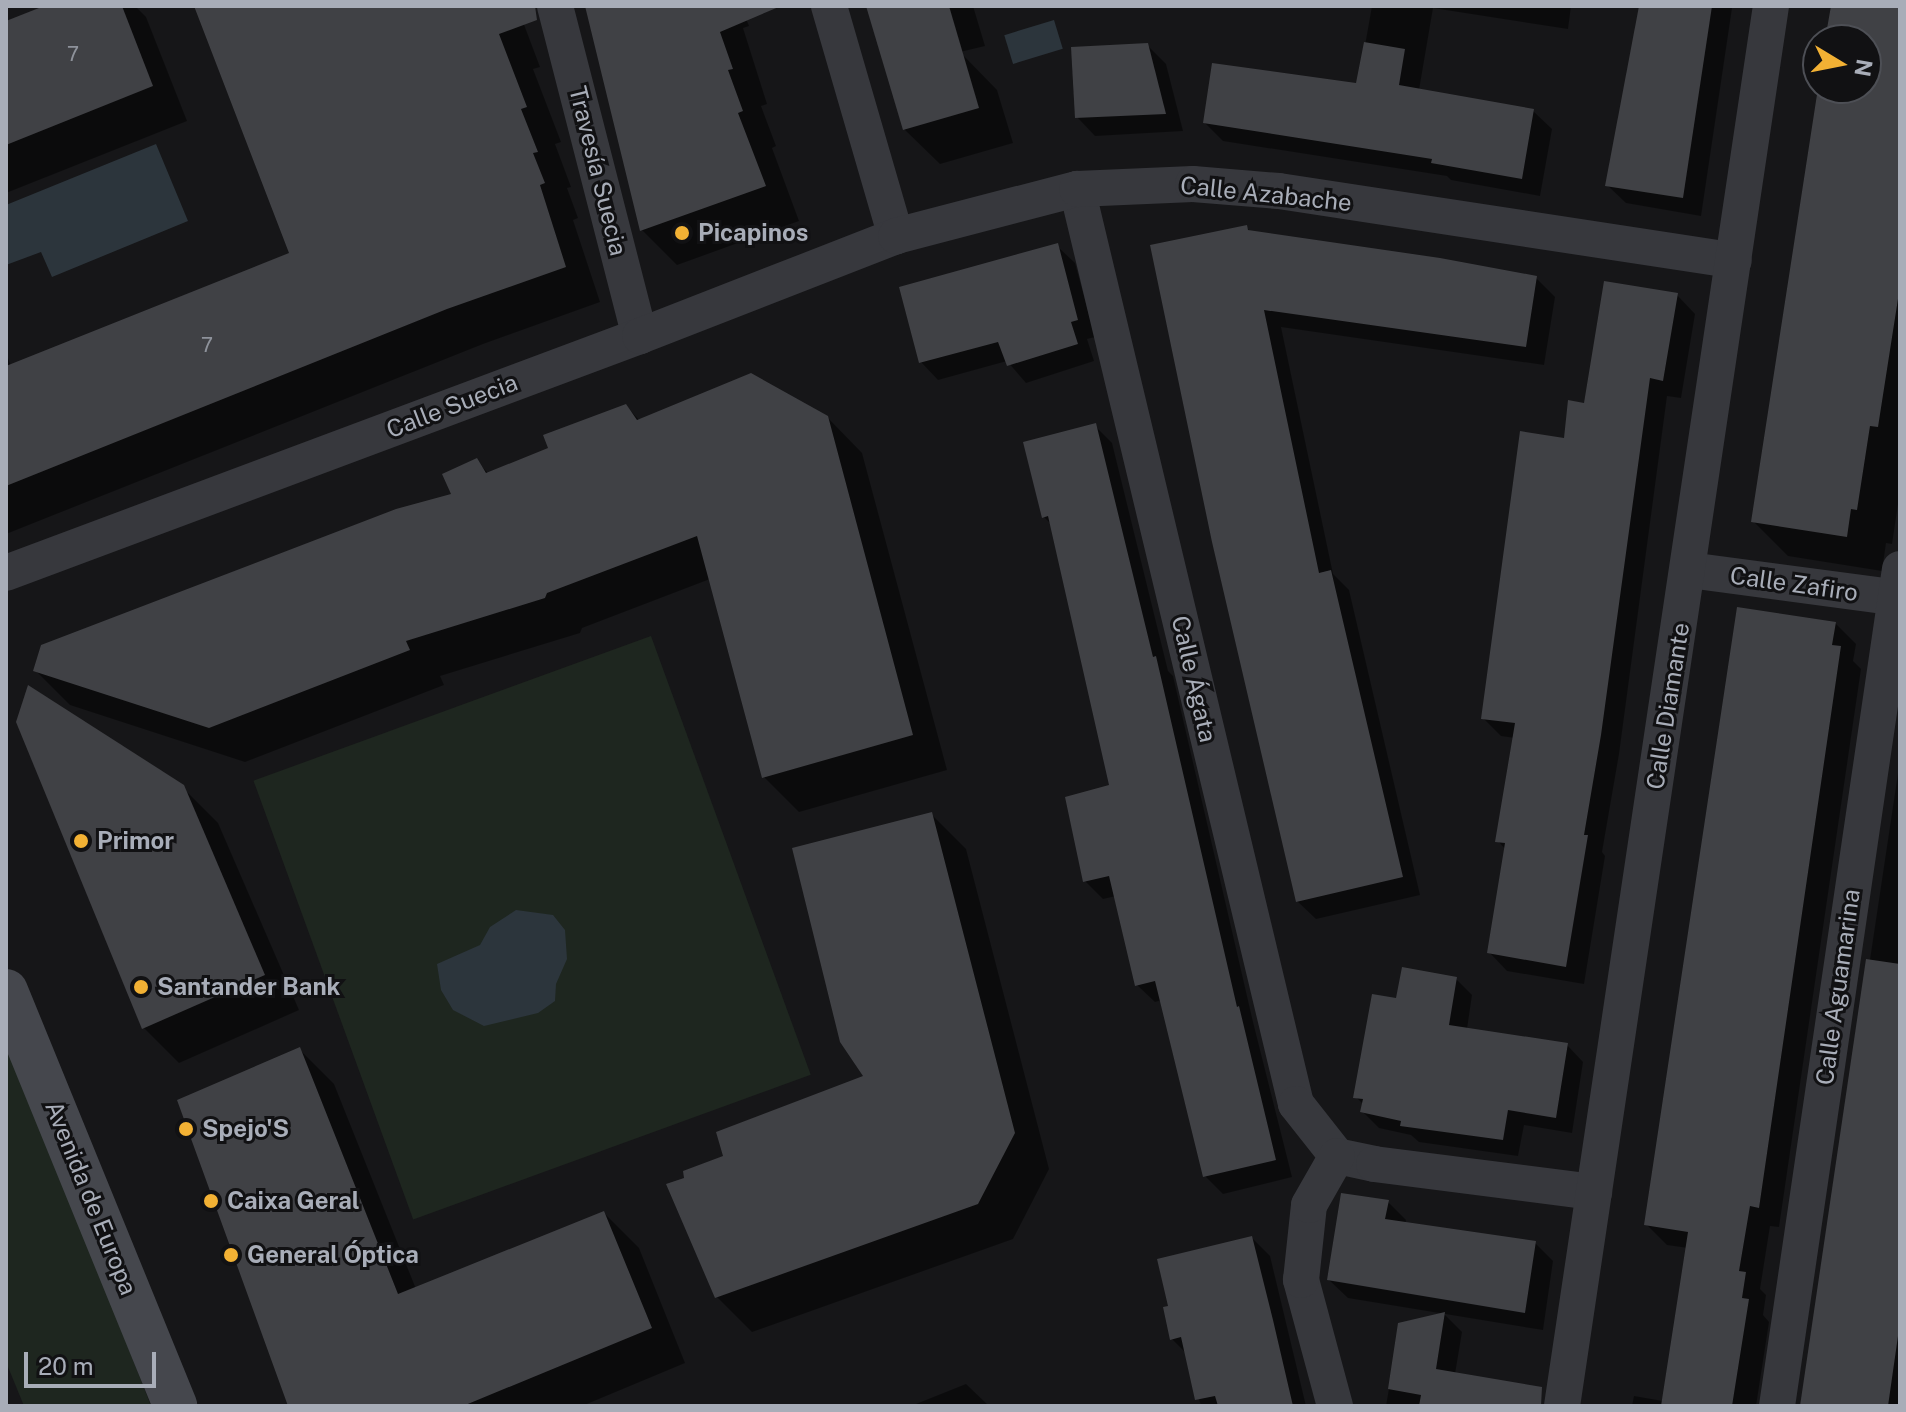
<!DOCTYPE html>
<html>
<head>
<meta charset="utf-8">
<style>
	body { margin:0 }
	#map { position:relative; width:1906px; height:1412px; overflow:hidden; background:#161618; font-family:"Public Sans",sans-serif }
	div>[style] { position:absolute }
	.green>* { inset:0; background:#1e261f; transform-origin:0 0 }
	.water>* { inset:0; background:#2c353c; transform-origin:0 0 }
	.shadow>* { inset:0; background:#0007 }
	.building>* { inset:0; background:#404145 }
	.street>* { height:36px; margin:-18px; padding:0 18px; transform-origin:18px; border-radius:18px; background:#37383d }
	.secondary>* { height:44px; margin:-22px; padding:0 22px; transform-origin:22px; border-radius:22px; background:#45474d }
	.dots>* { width:22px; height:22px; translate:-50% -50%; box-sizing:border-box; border:4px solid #111113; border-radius:50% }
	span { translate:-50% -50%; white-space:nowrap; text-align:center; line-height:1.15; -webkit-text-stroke:6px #111113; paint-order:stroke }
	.number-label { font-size:20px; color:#8e929b }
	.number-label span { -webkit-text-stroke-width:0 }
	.street-label { font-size:24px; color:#a8adb8 }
	.poi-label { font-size:24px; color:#a8adb8; font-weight:700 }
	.left { translate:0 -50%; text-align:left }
	.frame { position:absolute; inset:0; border:8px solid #a8adb8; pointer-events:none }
	.north { position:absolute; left:1802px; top:24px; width:80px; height:80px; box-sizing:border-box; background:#111113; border:2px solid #4d4f55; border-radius:50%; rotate:100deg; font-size:22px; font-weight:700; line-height:32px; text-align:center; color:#a8adb8 }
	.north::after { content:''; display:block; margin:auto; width:28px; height:36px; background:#f2b134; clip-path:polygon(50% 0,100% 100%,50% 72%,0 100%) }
	.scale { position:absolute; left:24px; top:1352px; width:132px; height:36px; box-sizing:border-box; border:4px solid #a8adb8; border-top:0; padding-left:10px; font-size:24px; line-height:28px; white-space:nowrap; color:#a8adb8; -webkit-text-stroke:6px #111113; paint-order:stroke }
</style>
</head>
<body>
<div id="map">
	<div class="green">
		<div style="left:651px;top:636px;width:467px;height:423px;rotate:70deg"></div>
		<div style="clip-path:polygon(6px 1032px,151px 1406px,24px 1406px,6px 1362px)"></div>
	</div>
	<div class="water">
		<div style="left:1054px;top:20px;width:30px;height:52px;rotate:73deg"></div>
		<div style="clip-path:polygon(156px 144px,188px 221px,52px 277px,41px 252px,6px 265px,6px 205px)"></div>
		<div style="clip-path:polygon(516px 910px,553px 915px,565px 930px,567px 959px,556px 984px,555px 1001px,538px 1013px,484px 1026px,453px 1010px,441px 990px,437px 964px,480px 945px,490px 927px)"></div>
	</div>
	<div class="shadow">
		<div style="clip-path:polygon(50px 6px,135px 6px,146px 17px,187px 121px,6px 193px,6px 23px)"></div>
		<div style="clip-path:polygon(196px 6px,517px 6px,540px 67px,533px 69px,561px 142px,555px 144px,571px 187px,567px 188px,578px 218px,573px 220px,600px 302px,483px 344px,6px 534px,6px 353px,11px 366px,292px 254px)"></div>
		<div style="clip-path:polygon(587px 6px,741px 6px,749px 26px,743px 28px,767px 104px,761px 106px,776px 146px,772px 148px,799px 221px,677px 265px,642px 230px)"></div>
		<div style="clip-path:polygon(868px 6px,973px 6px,985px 46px,960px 52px,997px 90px,1013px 143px,940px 164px,904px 129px)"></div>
		<div style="clip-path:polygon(1372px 6px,1571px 6px,1568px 29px,1433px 8px,1419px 90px,1533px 111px,1552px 129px,1540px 196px,1451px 180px,1447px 176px,1223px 141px,1205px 123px,1358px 85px)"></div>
		<div style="clip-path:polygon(1641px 6px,1732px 8px,1701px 216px,1626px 203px,1607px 185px)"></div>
		<div style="clip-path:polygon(1833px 6px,1900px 6px,1900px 491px,1892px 544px,1886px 543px,1882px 571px,1788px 556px,1753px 521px,1820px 88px,1866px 88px,1866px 40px,1827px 40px)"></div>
		<div style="clip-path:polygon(1147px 45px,1166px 64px,1183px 131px,1095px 136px,1077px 117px)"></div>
		<div style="clip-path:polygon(1246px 227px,1251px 232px,1536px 278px,1555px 297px,1544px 365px,1281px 327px,1333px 574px,1349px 590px,1420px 895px,1316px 919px,1297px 901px)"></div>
		<div style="clip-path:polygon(1057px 246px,1075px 263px,1095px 337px,1087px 339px,1094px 361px,1026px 383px,1007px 361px,938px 380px,921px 362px)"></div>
		<div style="clip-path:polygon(1677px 295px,1695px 314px,1681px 398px,1667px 396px,1619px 754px,1602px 852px,1605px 856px,1584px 984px,1507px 971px,1489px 952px,1506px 850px,1498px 841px,1515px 738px,1501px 736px,1483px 718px,1565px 440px,1586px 405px)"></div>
		<div style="clip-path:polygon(626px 406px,640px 421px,827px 417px,862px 453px,947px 770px,799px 812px,764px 777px,710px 579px,582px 628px,580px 633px,440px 676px,444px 685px,245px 762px,70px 705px,35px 670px,454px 495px,476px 461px,489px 474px,551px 449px)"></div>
		<div style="clip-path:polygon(1095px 426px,1112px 443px,1168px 671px,1173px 676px,1253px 1022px,1292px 1177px,1223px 1194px,1205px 1176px,1162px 1000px,1155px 1002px,1137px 985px,1116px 896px,1103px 899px,1085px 881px,1111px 786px,1052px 525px,1044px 517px)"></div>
		<div style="clip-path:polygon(1835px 623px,1856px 644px,1853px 661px,1861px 669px,1779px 1227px,1770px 1226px,1760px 1289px,1766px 1295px,1763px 1315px,1769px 1322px,1756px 1406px,1632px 1406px,1634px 1396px,1663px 1401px,1688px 1248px,1667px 1245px,1646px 1224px)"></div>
		<div style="clip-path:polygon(1900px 760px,1900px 1406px,1803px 1406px)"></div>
		<div style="clip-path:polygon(182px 787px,218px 823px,299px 1010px,179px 1063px,144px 1028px)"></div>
		<div style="clip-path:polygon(931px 814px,966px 849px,1049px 1169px,1013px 1239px,752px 1332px,717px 1297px,686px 1179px,866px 1077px)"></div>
		<div style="clip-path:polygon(1456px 979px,1472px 995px,1467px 1029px,1567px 1045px,1583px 1062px,1572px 1133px,1524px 1125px,1518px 1156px,1419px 1142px,1411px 1135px,1379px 1128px,1363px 1112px,1364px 1105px,1356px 1097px,1398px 1000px)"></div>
		<div style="clip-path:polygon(299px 1049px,334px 1084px,416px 1289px,604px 1213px,639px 1248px,685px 1363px,582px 1406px,290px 1406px)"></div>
		<div style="clip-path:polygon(1388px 1202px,1406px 1220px,1405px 1224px,1535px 1243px,1553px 1261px,1543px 1330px,1348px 1298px,1329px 1280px)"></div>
		<div style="clip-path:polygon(1252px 1238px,1270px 1256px,1306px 1406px,1201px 1406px,1187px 1354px,1172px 1339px)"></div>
		<div style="clip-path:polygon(1444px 1314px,1462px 1332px,1455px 1374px,1527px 1406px,1386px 1406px,1400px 1324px)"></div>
		<div style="clip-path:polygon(966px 1384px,989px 1406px,911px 1406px)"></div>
	</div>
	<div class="building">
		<div style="clip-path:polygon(44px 6px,122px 6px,153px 86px,6px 145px,6px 21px)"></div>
		<div style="clip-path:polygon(194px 6px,535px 6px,537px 20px,499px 34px,527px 107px,521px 109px,538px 152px,533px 153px,545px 183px,540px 185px,566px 267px,447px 309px,6px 486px,6px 366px,289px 253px)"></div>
		<div style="clip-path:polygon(585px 6px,781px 6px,720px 32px,733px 69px,728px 70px,743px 111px,738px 113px,766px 186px,640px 231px)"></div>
		<div style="clip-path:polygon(866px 6px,949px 6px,979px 108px,903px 130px)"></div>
		<div style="clip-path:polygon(1639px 6px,1712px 6px,1683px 198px,1605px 186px)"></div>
		<div style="clip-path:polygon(1831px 6px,1900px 6px,1900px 286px,1878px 427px,1870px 426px,1857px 510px,1851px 509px,1847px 537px,1751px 522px,1818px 88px,1866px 88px,1866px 40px,1825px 40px)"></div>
		<div style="clip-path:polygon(1364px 42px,1405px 49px,1399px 85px,1534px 109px,1522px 179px,1431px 163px,1432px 159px,1203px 123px,1212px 63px,1356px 83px)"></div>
		<div style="clip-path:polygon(1148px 43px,1166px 114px,1075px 118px,1071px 47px)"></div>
		<div style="clip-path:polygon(1247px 225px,1248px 230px,1440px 258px,1537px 276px,1526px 347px,1264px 310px,1319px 573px,1331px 570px,1403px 877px,1296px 902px,1212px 542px,1150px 245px)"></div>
		<div style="clip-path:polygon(1058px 243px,1078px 320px,1071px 322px,1078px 344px,1007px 366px,998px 342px,919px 363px,899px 287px)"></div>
		<div style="clip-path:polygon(1604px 281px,1678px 293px,1663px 381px,1650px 378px,1601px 735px,1584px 835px,1588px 835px,1566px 967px,1487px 953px,1505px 843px,1495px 842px,1515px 723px,1481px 719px,1520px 431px,1564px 438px,1568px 400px,1584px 403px)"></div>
		<div style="clip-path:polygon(751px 373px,828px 416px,913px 735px,762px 778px,697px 536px,547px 593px,545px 598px,406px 641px,410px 650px,209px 728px,33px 671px,41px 645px,396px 509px,451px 494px,442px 474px,477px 458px,486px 473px,548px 448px,543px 435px,626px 404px,637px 420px)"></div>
		<div style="clip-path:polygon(1096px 423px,1153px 657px,1156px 656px,1237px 1007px,1239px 1006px,1276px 1160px,1203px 1177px,1155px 981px,1135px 986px,1109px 876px,1083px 882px,1065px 797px,1109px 785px,1048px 516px,1042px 518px,1023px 442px)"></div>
		<div style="clip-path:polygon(1737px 607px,1836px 622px,1832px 645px,1841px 646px,1759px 1208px,1750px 1206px,1739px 1271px,1746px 1272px,1742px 1298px,1749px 1299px,1732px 1406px,1661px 1406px,1688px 1232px,1644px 1225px)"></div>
		<div style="clip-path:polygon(28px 685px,184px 785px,265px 975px,142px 1029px,16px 722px)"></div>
		<div style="clip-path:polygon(932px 812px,1015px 1133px,978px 1204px,715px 1298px,666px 1184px,684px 1178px,683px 1171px,723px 1156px,716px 1132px,863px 1076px,840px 1042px,792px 848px)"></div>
		<div style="clip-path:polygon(1866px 959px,1900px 964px,1900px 1322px,1888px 1406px,1800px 1406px)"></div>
		<div style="clip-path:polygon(1402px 967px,1457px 977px,1449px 1025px,1568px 1043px,1556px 1118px,1508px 1110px,1503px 1140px,1400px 1126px,1401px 1121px,1360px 1112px,1363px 1099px,1353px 1098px,1372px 994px,1396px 998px)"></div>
		<div style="clip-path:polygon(300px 1047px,398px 1294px,604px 1211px,652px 1328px,463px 1406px,288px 1406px,177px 1100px)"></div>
		<div style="clip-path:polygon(1341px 1193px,1389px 1200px,1385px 1219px,1536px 1241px,1525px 1313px,1327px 1280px)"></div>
		<div style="clip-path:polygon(1252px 1236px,1273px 1320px,1293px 1406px,1218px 1406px,1215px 1396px,1195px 1400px,1181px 1337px,1170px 1340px,1163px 1307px,1168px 1306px,1157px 1259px)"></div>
		<div style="clip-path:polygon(1445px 1312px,1436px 1369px,1542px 1387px,1541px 1406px,1419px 1406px,1421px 1395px,1388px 1389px,1398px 1323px)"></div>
	</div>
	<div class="street">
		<div style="left:555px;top:6px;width:341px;rotate:75.6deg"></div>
		<div style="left:829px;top:6px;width:240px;rotate:73.8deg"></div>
		<div style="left:1077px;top:189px;width:941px;rotate:76.54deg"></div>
		<div style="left:1296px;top:1104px;width:66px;rotate:51.7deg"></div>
		<div style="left:1337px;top:1156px;width:38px;rotate:12deg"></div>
		<div style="left:1374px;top:1164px;width:222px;rotate:7.3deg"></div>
		<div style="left:1689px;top:570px;width:213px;rotate:7.6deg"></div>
		<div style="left:6px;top:573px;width:677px;rotate:-20.5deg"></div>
		<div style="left:640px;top:336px;width:275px;rotate:-21.3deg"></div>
		<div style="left:896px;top:236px;width:187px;rotate:-14.6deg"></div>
		<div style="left:1077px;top:189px;width:116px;rotate:-2.5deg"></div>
		<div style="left:1193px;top:184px;width:86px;rotate:4.7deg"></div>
		<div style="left:1279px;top:191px;width:460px;rotate:8.7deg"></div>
		<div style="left:1335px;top:1406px;width:131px;rotate:-105.1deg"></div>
		<div style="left:1301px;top:1280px;width:75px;rotate:-83.9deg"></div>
		<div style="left:1309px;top:1205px;width:56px;rotate:-60.3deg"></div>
		<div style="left:1562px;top:1406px;width:1416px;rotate:-81.51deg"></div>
		<div style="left:1777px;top:1406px;width:846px;rotate:-81.64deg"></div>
	</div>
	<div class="secondary">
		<div style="left:6px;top:991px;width:448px;rotate:67.8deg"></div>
	</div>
	<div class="dots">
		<div style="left:682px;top:233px;background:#f2b134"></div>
		<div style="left:81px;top:841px;background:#f2b134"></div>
		<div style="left:141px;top:987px;background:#f2b134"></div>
		<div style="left:186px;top:1129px;background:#f2b134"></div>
		<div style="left:211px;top:1201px;background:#f2b134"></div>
		<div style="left:231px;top:1255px;background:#f2b134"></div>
	</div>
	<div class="number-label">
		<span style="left:73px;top:54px">7</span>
		<span style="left:207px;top:345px">7</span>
	</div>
	<div class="street-label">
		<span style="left:598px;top:171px;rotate:76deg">Travesía Suecia</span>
		<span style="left:1266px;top:194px;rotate:6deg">Calle Azabache</span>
		<span style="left:452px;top:406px;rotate:-21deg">Calle Suecia</span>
		<span style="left:1794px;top:584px;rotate:8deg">Calle Zafiro</span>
		<span style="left:1194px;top:679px;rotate:77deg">Calle Ágata</span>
		<span style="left:1668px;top:706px;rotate:-81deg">Calle Diamante</span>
		<span style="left:1838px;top:987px;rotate:-82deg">Calle Aguamarina</span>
		<span style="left:91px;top:1198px;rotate:68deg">Avenida de Europa</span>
	</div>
	<div class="poi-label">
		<span class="left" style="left:698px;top:233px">Picapinos</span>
		<span class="left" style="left:97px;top:841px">Primor</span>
		<span class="left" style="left:157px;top:987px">Santander Bank</span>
		<span class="left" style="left:202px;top:1129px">Spejo'S</span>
		<span class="left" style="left:227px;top:1201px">Caixa Geral</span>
		<span class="left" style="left:247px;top:1255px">General Óptica</span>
	</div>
	<div class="frame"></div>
	<div class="north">N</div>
	<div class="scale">20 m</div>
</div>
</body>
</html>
